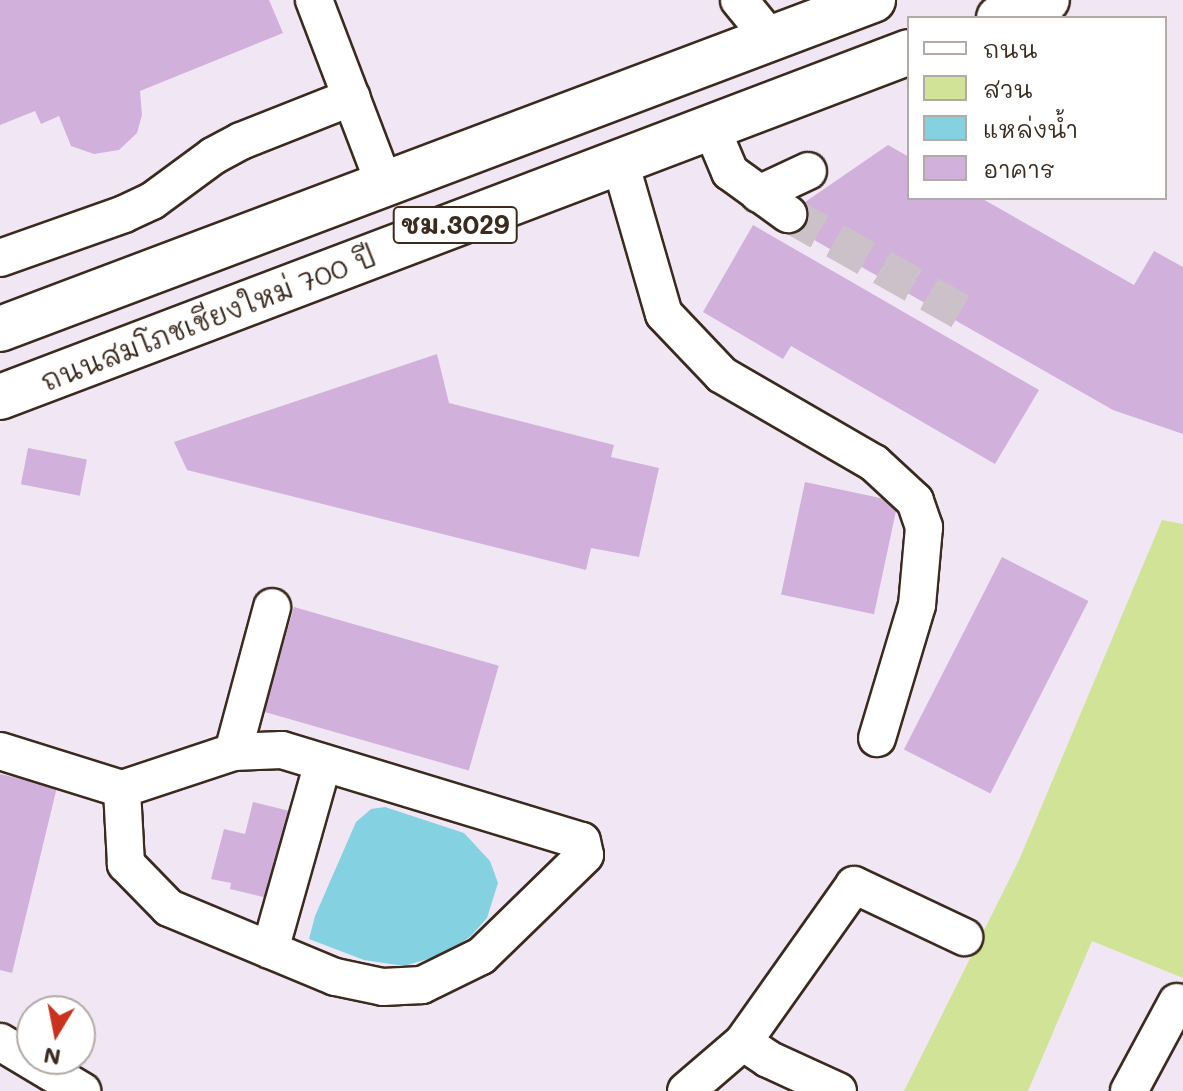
<!DOCTYPE html>
<html>
<head>
<meta charset="utf-8">
<style>
	body { margin:0 }
	#map { position:relative; width:1183px; height:1091px; overflow:hidden; background:#f1e7f4; font-family:Mali,"Playpen Sans Thai",sans-serif }
	div>[style] { position:absolute }
	.green>* { inset:0; background:#d1e397 }
	.water>* { inset:0; background:#84d2e1 }
	.building>* { inset:0; background:#d1b0dc; transform-origin:0 0 }
	.minor-tunnel>* { height:36px; margin-top:-18px; transform-origin:0; background:repeating-linear-gradient(90deg,#cdc1c9 0 36px,transparent 0 54px) }
	.roads { filter:drop-shadow(2px 0 #3b2a1e) drop-shadow(-2px 0 #3b2a1e) drop-shadow(0 2px #3b2a1e) drop-shadow(0 -2px #3b2a1e) }
	.minor>* { height:36px; margin:-18px; padding:0 18px; transform-origin:18px; border-radius:18px; background:#fff }
	.major>* { height:44px; margin:-22px; padding:0 22px; transform-origin:22px; border-radius:22px; background:#fff }
	span { translate:-50% -50%; white-space:nowrap; text-align:center; line-height:1.15; -webkit-text-stroke:6px #fff; paint-order:stroke }
	.shield-label span { padding:2px 6px; background:#fff; border:2px solid; border-radius:6px; -webkit-text-stroke-width:0 }
	.shield-label { font-size:26px; color:#3b2a1e; font-weight:700 }
	.street-label { font-size:28px; color:#3b2a1e }
	.legend { position:absolute; left:907px; top:16px; width:260px; height:184px; box-sizing:border-box; background:#fff; border:2px solid #b1aaa5; margin:0; padding:10px 14px; list-style:none; font-size:24px; color:#3b2a1e }
	.legend li { display:flex; align-items:center; gap:16px; height:40px }
	.legend b { width:40px; border:2px solid #b1aaa5 }
	.north { position:absolute; left:16px; top:995px; width:80px; height:80px; box-sizing:border-box; background:#fff; border:2px solid #b1aaa5; border-radius:50%; rotate:190deg; font-size:22px; font-weight:700; line-height:32px; text-align:center; color:#3b2a1e }
	.north::after { content:''; display:block; margin:auto; width:28px; height:36px; background:#c8321e; clip-path:polygon(50% 0,100% 100%,50% 72%,0 100%) }
</style>
</head>
<body>
<div id="map">
	<div class="green">
		<div style="clip-path:polygon(1162px 520px,1183px 524px,1183px 978px,1092px 941px,1028px 1091px,904px 1091px,1019px 860px)"></div>
	</div>
	<div class="water">
		<div style="clip-path:polygon(385px 807px,464px 833px,490px 861px,498px 883px,487px 918px,471px 936px,445px 954px,404px 966px,364px 960px,309px 939px,315px 916px,356px 822px,371px 809px)"></div>
	</div>
	<div class="building">
		<div style="clip-path:polygon(0 0,269px 0,283px 33px,140px 91px,142px 115px,137px 133px,119px 150px,94px 154px,71px 146px,59px 116px,41px 124px,35px 111px,0 125px)"></div>
		<div style="clip-path:polygon(888px 145px,909px 157px,909px 198px,981px 198px,1134px 285px,1154px 251px,1183px 267px,1183px 434px,1113px 410px,779px 220px)"></div>
		<div style="clip-path:polygon(753px 225px,1039px 390px,995px 464px,791px 346px,783px 359px,703px 312px)"></div>
		<div style="clip-path:polygon(437px 354px,449px 403px,614px 445px,611px 457px,659px 468px,639px 557px,591px 548px,586px 570px,187px 470px,174px 442px)"></div>
		<div style="left:28px;top:448px;width:60px;height:37px;rotate:11deg"></div>
		<div style="left:805px;top:482px;width:95px;height:115px;rotate:12deg"></div>
		<div style="left:1002px;top:557px;width:97px;height:216px;rotate:27deg"></div>
		<div style="left:294px;top:607px;width:213px;height:109px;rotate:16deg"></div>
		<div style="clip-path:polygon(0 774px,57px 787px,12px 973px,0 970px)"></div>
		<div style="clip-path:polygon(253px 802px,298px 813px,275px 900px,230px 889px,231px 883px,211px 879px,224px 829px,245px 834px)"></div>
	</div>
	<div class="minor-tunnel">
		<div style="left:788px;top:214px;width:215px;rotate:29.5deg"></div>
	</div>
	<div class="roads">
		<div class="minor">
			<div style="left:314px;top:0;width:196px;rotate:69.1deg"></div>
			<div style="left:739px;top:0;width:49px;rotate:50.8deg"></div>
			<div style="left:711px;top:127px;width:49px;rotate:67.1deg"></div>
			<div style="left:730px;top:172px;width:72px;rotate:35.9deg"></div>
			<div style="left:620px;top:162px;width:158px;rotate:73.9deg"></div>
			<div style="left:664px;top:314px;width:84px;rotate:46.4deg"></div>
			<div style="left:722px;top:375px;width:176px;rotate:30.1deg"></div>
			<div style="left:874px;top:463px;width:56px;rotate:42.8deg"></div>
			<div style="left:915px;top:501px;width:28px;rotate:71deg"></div>
			<div style="left:924px;top:527px;width:78px;rotate:95.1deg"></div>
			<div style="left:917px;top:605px;width:139px;rotate:106.7deg"></div>
			<div style="left:759px;top:194px;width:54px;rotate:-25.1deg"></div>
			<div style="left:0;top:258px;width:132px;rotate:-19.5deg"></div>
			<div style="left:124px;top:214px;width:31px;rotate:-25deg"></div>
			<div style="left:152px;top:201px;width:76px;rotate:-36.4deg"></div>
			<div style="left:213px;top:156px;width:32px;rotate:-28deg"></div>
			<div style="left:241px;top:141px;width:119px;rotate:-21.6deg"></div>
			<div style="left:0;top:751px;width:128px;rotate:17.3deg"></div>
			<div style="left:122px;top:789px;width:117px;rotate:-18.4deg"></div>
			<div style="left:233px;top:752px;width:49px;rotate:-2.3deg"></div>
			<div style="left:282px;top:750px;width:313px;rotate:16.9deg"></div>
			<div style="left:582px;top:841px;width:14px;rotate:78deg"></div>
			<div style="left:585px;top:855px;width:145px;rotate:135.8deg"></div>
			<div style="left:481px;top:956px;width:66px;rotate:153.8deg"></div>
			<div style="left:422px;top:985px;width:39px;rotate:177deg"></div>
			<div style="left:383px;top:987px;width:49px;rotate:-168.2deg"></div>
			<div style="left:335px;top:977px;width:180px;rotate:-157.4deg"></div>
			<div style="left:169px;top:908px;width:62px;rotate:-134.3deg"></div>
			<div style="left:126px;top:864px;width:75px;rotate:-93.1deg"></div>
			<div style="left:233px;top:752px;width:150px;rotate:-74.9deg"></div>
			<div style="left:270px;top:950px;width:194px;rotate:-74.2deg"></div>
			<div style="left:0;top:1042px;width:96px;rotate:30.9deg"></div>
			<div style="left:743px;top:1042px;width:30px;rotate:34deg"></div>
			<div style="left:768px;top:1059px;width:77px;rotate:24.6deg"></div>
			<div style="left:686px;top:1091px;width:75px;rotate:-40.7deg"></div>
			<div style="left:743px;top:1042px;width:192px;rotate:-54.7deg"></div>
			<div style="left:854px;top:885px;width:122px;rotate:25.3deg"></div>
			<div style="left:1129px;top:1091px;width:101px;rotate:-61.7deg"></div>
		</div>
		<div class="major">
			<div style="left:999px;top:18px;width:51px;rotate:-20.6deg"></div>
			<div style="left:0;top:329px;width:933px;rotate:-20.65deg"></div>
			<div style="left:0;top:397px;width:972px;rotate:-20.78deg"></div>
		</div>
	</div>
	<div class="shield-label">
		<span style="left:455px;top:225px">ชม.3029</span>
	</div>
	<div class="street-label">
		<span style="left:208px;top:318px;rotate:-21deg">ถนนสมโภชเชียงใหม่ 700 ปี</span>
	</div>
	<ul class="legend">
	<li><b style="height:10px;background:#fff"></b>ถนน</li>
	<li><b style="height:22px;background:#d1e397"></b>สวน</li>
	<li><b style="height:22px;background:#84d2e1"></b>แหล่งน้ำ</li>
	<li><b style="height:22px;background:#d1b0dc"></b>อาคาร</li>
	</ul>
	<div class="north">N</div>
</div>
</body>
</html>
